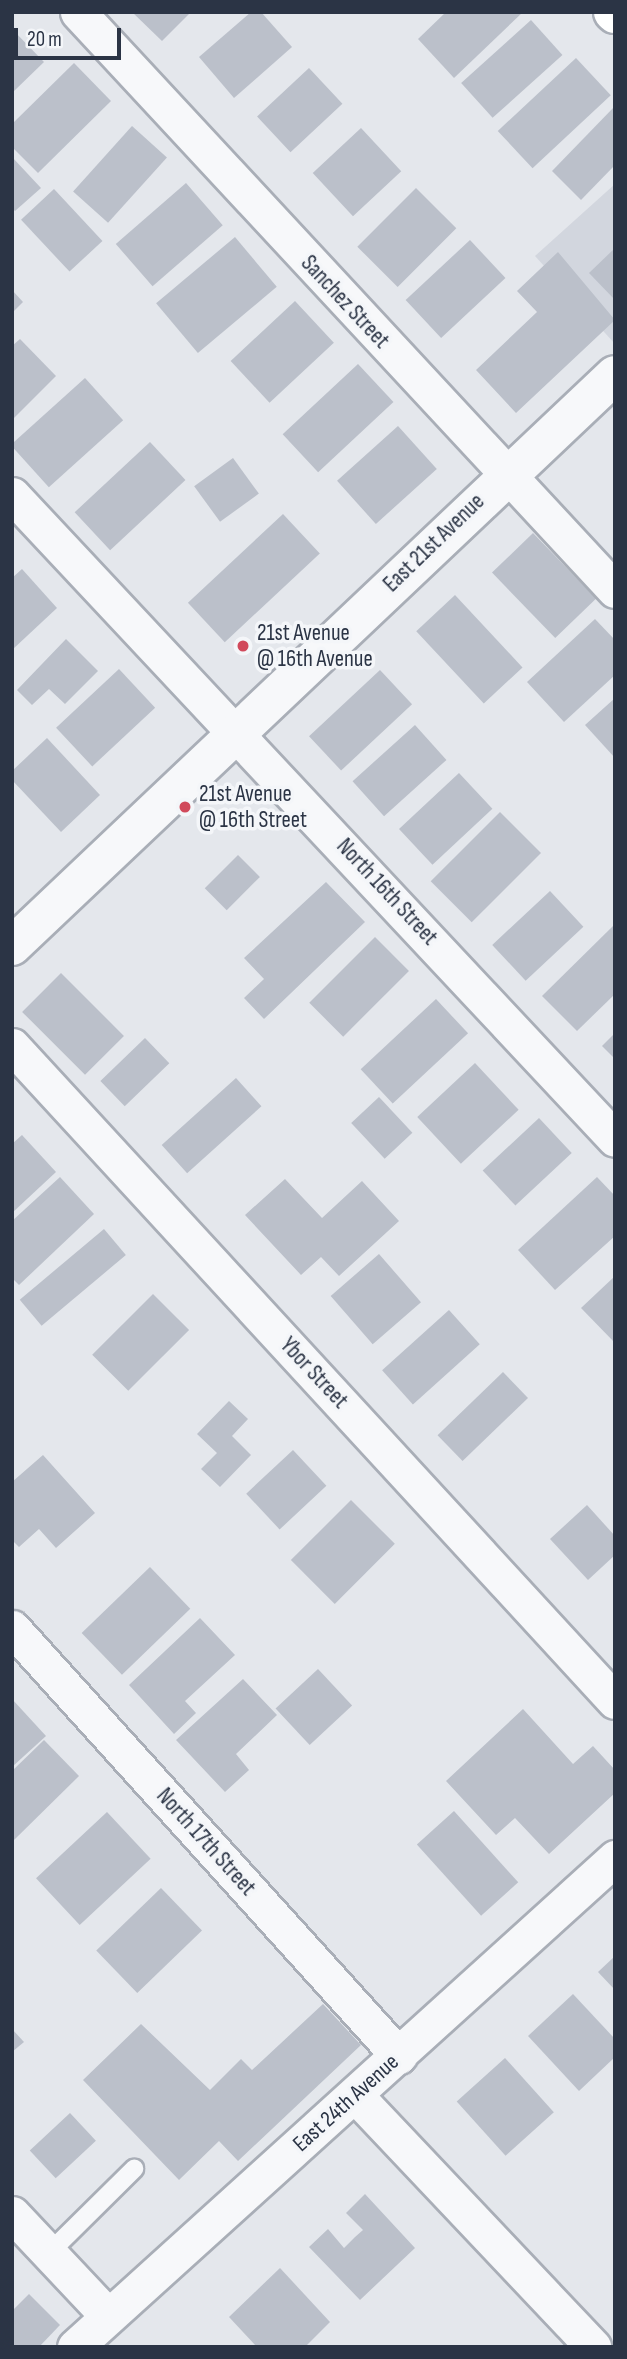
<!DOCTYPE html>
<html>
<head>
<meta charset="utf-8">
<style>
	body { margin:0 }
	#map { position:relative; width:627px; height:2359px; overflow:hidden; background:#e4e7ec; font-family:"Sofia Sans Condensed",sans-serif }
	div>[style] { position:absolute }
	.built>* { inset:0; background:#d2d6de }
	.building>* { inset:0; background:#bbc0ca; transform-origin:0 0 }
	.roads { filter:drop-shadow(2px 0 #a9aeb7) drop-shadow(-2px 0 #a9aeb7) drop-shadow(0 2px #a9aeb7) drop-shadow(0 -2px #a9aeb7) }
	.service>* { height:18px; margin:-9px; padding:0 9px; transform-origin:9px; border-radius:9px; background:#f7f8fa }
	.minor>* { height:35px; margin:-17.5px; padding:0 17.5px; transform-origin:17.5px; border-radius:17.5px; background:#f7f8fa }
	.tertiary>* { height:38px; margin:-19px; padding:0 19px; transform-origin:19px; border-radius:19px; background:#f7f8fa }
	.secondary>* { height:38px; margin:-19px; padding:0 19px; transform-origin:19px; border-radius:19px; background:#fff }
	.dots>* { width:19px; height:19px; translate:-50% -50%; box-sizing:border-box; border:4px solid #f4f6f9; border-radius:50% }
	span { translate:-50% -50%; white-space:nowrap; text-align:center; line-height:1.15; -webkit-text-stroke:7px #f4f6f9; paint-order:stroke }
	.street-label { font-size:23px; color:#2b3445 }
	.poi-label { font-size:23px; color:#2b3445 }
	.left { translate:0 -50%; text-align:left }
	.frame { position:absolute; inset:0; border:14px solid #2b3445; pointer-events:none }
	.scale { position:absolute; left:14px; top:28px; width:107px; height:32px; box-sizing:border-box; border:4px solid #2b3445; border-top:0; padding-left:9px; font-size:21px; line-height:24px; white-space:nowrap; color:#2b3445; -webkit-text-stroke:5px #f4f6f9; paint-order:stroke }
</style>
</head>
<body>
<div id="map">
	<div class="built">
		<div style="clip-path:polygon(615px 184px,615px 344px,535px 256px)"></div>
	</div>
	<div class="building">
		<div style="clip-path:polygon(132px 12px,191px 12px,162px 41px)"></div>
		<div style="clip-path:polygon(251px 12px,261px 12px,292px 47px,234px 98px,199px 57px)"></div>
		<div style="clip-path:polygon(446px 12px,523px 12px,454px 78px,418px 39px)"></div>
		<div style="left:531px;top:20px;width:47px;height:94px;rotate:48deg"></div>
		<div style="clip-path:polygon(12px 29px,44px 62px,12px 93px)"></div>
		<div style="left:576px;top:58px;width:51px;height:107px;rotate:47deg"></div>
		<div style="clip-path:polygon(74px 63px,111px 101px,38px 173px,12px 147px,12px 124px)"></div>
		<div style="left:309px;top:68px;width:49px;height:71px;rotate:47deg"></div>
		<div style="clip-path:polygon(615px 106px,615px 165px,581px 200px,552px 171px)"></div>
		<div style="left:132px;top:126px;width:47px;height:88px;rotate:42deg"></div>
		<div style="left:361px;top:128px;width:59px;height:66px;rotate:47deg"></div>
		<div style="clip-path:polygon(12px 157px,41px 188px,15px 211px,12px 208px)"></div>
		<div style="left:186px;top:183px;width:56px;height:93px;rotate:49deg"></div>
		<div style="left:416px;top:188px;width:57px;height:83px;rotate:45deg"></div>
		<div style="left:54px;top:189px;width:71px;height:45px;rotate:47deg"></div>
		<div style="left:235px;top:237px;width:65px;height:103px;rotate:50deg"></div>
		<div style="left:470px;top:240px;width:52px;height:88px;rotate:47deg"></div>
		<div style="clip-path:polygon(615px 248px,615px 300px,589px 273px)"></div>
		<div style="clip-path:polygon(558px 252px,615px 320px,516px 413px,476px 370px,537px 312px,517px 291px)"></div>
		<div style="clip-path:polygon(12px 290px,23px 302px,12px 313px)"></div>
		<div style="left:295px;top:301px;width:57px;height:88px;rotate:47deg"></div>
		<div style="clip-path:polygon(20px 339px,56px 376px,12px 420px,12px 346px)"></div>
		<div style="left:358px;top:364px;width:52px;height:103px;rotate:47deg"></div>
		<div style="left:85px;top:378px;width:57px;height:100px;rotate:48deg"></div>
		<div style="left:398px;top:426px;width:58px;height:82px;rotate:48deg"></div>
		<div style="left:150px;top:442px;width:52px;height:103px;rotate:47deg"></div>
		<div style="left:233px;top:458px;width:44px;height:48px;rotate:54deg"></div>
		<div style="left:283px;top:514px;width:54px;height:130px;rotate:47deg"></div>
		<div style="left:533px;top:533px;width:91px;height:57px;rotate:46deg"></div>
		<div style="clip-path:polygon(22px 569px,57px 608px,12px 650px,12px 578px)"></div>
		<div style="left:455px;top:595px;width:99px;height:53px;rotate:47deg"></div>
		<div style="clip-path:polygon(595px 619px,615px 640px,615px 675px,564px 722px,527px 682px)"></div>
		<div style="clip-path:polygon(66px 639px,98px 671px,65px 704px,49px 689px,32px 705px,17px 690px)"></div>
		<div style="left:119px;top:669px;width:53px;height:86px;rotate:47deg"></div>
		<div style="left:380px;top:670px;width:47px;height:97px;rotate:47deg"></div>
		<div style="clip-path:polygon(615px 698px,615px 758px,585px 725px)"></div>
		<div style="left:415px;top:725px;width:47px;height:84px;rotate:48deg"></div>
		<div style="clip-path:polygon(47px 738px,100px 795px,61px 832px,12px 780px,12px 771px)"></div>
		<div style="left:459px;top:773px;width:49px;height:82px;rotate:47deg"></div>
		<div style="left:500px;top:812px;width:58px;height:98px;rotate:45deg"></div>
		<div style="left:238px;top:855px;width:31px;height:47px;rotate:45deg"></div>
		<div style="clip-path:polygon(326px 882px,365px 922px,264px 1019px,244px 998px,264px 979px,244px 958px)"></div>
		<div style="left:550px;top:891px;width:49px;height:79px;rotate:47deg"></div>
		<div style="clip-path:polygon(613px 926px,615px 994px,577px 1031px,542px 996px)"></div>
		<div style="left:375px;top:937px;width:48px;height:93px;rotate:45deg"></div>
		<div style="left:61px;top:973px;width:89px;height:55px;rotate:45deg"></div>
		<div style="left:436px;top:999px;width:47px;height:103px;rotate:47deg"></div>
		<div style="clip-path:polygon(615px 1033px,615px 1059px,602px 1046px)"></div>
		<div style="left:145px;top:1038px;width:35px;height:62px;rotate:46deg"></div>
		<div style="left:475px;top:1063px;width:64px;height:79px;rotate:47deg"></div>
		<div style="left:236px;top:1078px;width:38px;height:100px;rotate:48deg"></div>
		<div style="left:379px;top:1097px;width:49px;height:38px;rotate:47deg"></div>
		<div style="left:539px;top:1118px;width:48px;height:77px;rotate:47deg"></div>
		<div style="clip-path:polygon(22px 1135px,56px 1172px,12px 1213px,12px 1144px)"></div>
		<div style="clip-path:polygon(60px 1177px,94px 1214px,19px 1285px,12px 1278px,12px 1221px)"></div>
		<div style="clip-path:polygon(597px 1177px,615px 1196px,615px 1236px,555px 1290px,518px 1250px)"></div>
		<div style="clip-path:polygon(285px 1179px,322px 1218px,362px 1181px,399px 1221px,339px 1276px,321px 1257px,301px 1275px,245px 1215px)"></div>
		<div style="left:104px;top:1229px;width:34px;height:110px;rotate:50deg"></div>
		<div style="left:379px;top:1254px;width:64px;height:64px;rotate:49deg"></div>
		<div style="clip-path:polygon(615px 1276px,615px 1343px,581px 1308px)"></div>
		<div style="left:153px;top:1294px;width:51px;height:86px;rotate:45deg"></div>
		<div style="left:449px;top:1310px;width:46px;height:90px;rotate:48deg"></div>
		<div style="left:503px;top:1372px;width:36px;height:91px;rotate:46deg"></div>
		<div style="clip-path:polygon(229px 1401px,248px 1419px,232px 1436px,251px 1455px,220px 1487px,201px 1469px,217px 1453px,197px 1434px)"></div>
		<div style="left:293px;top:1450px;width:49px;height:64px;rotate:47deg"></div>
		<div style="clip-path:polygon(43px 1455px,95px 1513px,56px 1548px,39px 1529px,19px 1547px,12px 1540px,12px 1482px)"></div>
		<div style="left:351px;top:1500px;width:62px;height:85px;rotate:45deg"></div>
		<div style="clip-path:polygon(587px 1505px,615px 1536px,615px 1555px,588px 1580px,550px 1539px)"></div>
		<div style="left:150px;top:1567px;width:58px;height:95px;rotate:46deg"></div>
		<div style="clip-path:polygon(200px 1618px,235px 1655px,185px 1701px,196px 1713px,174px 1734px,129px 1685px)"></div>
		<div style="left:318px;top:1669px;width:50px;height:58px;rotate:47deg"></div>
		<div style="clip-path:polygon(243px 1679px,277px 1715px,236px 1754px,249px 1770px,225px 1792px,176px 1740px)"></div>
		<div style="clip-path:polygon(12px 1699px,46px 1736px,12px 1767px)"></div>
		<div style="clip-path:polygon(523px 1709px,573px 1764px,593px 1746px,615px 1770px,615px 1793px,549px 1854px,515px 1818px,496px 1835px,446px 1781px)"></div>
		<div style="clip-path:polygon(44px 1740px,79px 1776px,12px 1842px,12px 1771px)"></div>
		<div style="left:454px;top:1811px;width:96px;height:50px;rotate:48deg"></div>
		<div style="left:107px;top:1812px;width:64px;height:97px;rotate:47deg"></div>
		<div style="left:161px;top:1888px;width:59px;height:90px;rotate:46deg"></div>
		<div style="clip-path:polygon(615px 1956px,615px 1990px,598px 1972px)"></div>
		<div style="clip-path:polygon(573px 1994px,615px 2039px,615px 2057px,579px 2091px,528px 2036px)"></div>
		<div style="clip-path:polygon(323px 2004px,361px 2045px,238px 2161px,219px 2141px,179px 2180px,83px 2080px,141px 2024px,210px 2090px,241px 2059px,252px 2070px)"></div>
		<div style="clip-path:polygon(12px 2029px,24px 2042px,12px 2052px)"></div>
		<div style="left:505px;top:2058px;width:73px;height:65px;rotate:48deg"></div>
		<div style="left:70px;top:2113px;width:38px;height:55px;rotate:47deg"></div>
		<div style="clip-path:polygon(365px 2194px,415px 2248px,360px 2300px,309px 2247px,328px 2229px,344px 2248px,355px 2237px,363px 2230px,346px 2213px)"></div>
		<div style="clip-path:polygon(280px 2268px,330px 2322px,305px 2347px,257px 2347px,229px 2317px)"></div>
		<div style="clip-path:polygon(29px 2294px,60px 2325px,39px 2347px,12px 2347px,12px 2311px)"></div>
	</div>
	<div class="roads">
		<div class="service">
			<div style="left:49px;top:2253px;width:120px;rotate:-44.7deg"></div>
		</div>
		<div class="minor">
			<div style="left:78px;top:12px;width:789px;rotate:47.11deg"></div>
			<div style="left:12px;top:495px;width:882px;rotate:46.88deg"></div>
			<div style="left:12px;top:1046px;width:890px;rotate:47.37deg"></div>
			<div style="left:12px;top:1628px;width:577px;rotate:47.88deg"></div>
			<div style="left:355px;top:2095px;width:347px;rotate:46.6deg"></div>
			<div style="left:12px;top:2214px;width:140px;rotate:46.7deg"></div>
			<div style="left:75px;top:2347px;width:729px;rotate:-42.16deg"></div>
		</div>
		<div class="tertiary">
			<div style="left:12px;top:946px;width:830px;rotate:-43.44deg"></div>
		</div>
		<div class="secondary">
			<div style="left:613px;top:12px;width:3px;rotate:45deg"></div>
		</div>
	</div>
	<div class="dots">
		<div style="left:243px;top:646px;background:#d1495b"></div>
		<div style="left:185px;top:807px;background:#d1495b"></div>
	</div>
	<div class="street-label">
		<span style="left:345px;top:302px;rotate:47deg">Sanchez Street</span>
		<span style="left:434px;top:543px;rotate:-44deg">East 21st Avenue</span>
		<span style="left:387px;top:892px;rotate:47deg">North 16th Street</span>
		<span style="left:314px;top:1373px;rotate:47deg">Ybor Street</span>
		<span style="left:206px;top:1842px;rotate:48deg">North 17th Street</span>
		<span style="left:346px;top:2103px;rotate:-42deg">East 24th Avenue</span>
	</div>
	<div class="poi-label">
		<span class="left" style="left:257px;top:646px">21st Avenue<br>@ 16th Avenue</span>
		<span class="left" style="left:199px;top:807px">21st Avenue<br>@ 16th Street</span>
	</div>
	<div class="frame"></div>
	<div class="scale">20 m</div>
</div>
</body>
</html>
